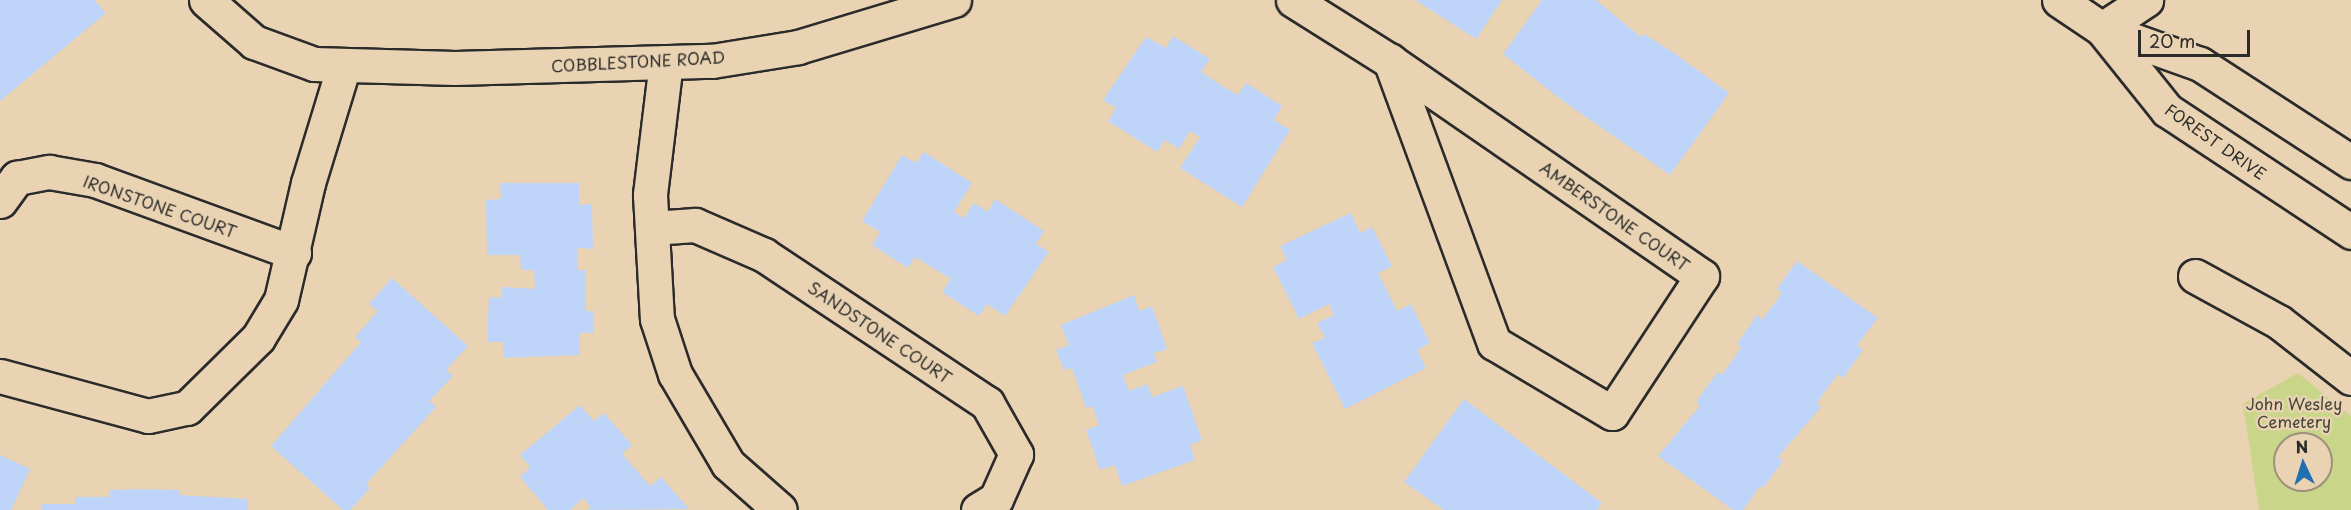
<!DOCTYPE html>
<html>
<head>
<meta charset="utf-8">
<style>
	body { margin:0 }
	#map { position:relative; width:2351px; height:510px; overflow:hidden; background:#e9d3b2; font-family:"Playpen Sans",sans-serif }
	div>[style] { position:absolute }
	.green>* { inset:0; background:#c9d589 }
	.building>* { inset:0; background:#bed4f8 }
	.roads { filter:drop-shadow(2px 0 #2b2b2b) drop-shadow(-2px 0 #2b2b2b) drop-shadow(0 2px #2b2b2b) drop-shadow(0 -2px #2b2b2b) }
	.minor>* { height:33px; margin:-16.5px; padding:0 16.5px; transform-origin:16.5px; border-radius:16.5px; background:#e9d3b2 }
	.major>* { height:33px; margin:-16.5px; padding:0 16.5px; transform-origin:16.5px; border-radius:16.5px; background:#e9d3b2 }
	span { translate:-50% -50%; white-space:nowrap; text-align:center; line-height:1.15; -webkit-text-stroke:5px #e9d3b2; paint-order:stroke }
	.street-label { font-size:16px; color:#2b2b2b }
	.park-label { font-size:16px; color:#434439 }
	.north { position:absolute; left:2273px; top:432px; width:60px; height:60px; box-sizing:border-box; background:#e9d3b2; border:2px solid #9d907c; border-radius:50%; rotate:356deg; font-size:16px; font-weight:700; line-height:24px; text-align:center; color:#2b2b2b }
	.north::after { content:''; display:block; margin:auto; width:21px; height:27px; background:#1f6fb2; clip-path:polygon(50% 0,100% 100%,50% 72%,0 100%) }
	.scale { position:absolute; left:2138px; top:30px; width:112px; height:27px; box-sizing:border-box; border:3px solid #2b2b2b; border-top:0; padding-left:8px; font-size:18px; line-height:21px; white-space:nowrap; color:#2b2b2b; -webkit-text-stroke:4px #e9d3b2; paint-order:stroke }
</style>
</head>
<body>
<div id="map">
	<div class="green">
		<div style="clip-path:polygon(evenodd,2298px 373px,2351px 416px,2351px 510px,2259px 510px,2243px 404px,2298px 373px,2285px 444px,2321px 444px,2321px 480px,2285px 480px,2285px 444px)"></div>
	</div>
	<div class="building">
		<div style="clip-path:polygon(0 0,94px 0,106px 13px,0 101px)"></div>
		<div style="clip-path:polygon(1415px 0,1502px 0,1476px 39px)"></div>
		<div style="clip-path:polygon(1542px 0,1596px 0,1637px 34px,1642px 37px,1644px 34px,1674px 53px,1729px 93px,1670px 175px,1563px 101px,1503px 54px)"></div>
		<div style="clip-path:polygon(1173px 36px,1210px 59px,1201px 72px,1216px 82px,1238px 95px,1246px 83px,1282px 106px,1274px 120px,1290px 130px,1242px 207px,1180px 168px,1200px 137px,1190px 131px,1179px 149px,1165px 140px,1157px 152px,1108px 121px,1116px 108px,1103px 100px,1146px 37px,1166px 48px)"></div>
		<div style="clip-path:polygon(924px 152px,972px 183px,954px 212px,964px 218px,974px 203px,988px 212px,995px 199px,1044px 231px,1036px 244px,1049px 252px,1005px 316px,987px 304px,979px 316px,942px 292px,951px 279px,915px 257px,908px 268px,872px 245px,880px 232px,862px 221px,902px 155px,916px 163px)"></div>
		<div style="clip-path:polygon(500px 183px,579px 183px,579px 205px,592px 204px,593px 249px,578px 248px,578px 270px,585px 270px,586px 311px,593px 311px,594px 333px,579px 333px,580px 355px,503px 358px,503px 342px,487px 342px,489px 297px,502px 298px,502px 287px,535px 289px,534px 270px,521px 270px,520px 255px,487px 255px,486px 200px,501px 199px)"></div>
		<div style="clip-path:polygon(1351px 213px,1360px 233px,1372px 227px,1392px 266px,1378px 273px,1397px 311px,1411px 304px,1430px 343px,1417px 350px,1426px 368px,1345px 409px,1312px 343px,1325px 338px,1317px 323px,1334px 315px,1329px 304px,1299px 319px,1273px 267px,1287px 260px,1280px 246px)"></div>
		<div style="clip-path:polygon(1797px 261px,1878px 318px,1857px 345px,1863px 350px,1843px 378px,1838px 374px,1821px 397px,1817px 403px,1821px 407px,1778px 457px,1783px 461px,1763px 488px,1760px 486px,1743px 510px,1733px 510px,1658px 456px,1699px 407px,1697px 400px,1718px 372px,1722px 375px,1741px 348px,1737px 344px,1757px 315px,1762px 320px,1776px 301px,1782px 293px,1777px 289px)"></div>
		<div style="clip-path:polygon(392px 278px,468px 346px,446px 370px,453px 376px,429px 401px,436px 407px,366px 484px,370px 488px,350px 510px,343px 510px,271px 446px,361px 342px,355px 337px,378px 311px,369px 304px)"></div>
		<div style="clip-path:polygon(1134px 295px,1139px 311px,1152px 306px,1167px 349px,1154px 353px,1157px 362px,1123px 375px,1129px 391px,1147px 384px,1152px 397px,1183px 386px,1202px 440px,1190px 445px,1195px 460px,1122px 486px,1115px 465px,1100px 470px,1086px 430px,1099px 425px,1094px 411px,1092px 406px,1086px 408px,1072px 368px,1064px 370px,1056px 350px,1069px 345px,1061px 325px)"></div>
		<div style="clip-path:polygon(1464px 399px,1602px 503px,1597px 510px,1444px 510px,1404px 482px)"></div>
		<div style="clip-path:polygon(580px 405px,594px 421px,604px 413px,632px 445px,622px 454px,650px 486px,661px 477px,689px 509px,587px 510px,591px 507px,583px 498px,570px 510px,548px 510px,520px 477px,530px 467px,520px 455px)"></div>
		<div style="clip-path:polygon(0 455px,30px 469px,11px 510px,0 510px)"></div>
		<div style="clip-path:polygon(139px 489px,180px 490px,179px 495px,248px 499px,248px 510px,41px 510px,41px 504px,75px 504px,75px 497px,109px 497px,109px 490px)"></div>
	</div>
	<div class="roads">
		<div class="minor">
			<div style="left:206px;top:0;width:64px;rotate:41.2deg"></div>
			<div style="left:254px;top:42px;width:64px;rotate:20.1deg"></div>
			<div style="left:314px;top:64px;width:141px;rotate:1.6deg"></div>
			<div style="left:455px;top:68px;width:257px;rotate:-1.6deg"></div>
			<div style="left:712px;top:61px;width:87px;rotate:-9.2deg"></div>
			<div style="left:798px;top:47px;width:163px;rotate:-16.8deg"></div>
			<div style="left:1293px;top:0;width:115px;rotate:32.2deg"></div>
			<div style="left:1390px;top:61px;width:379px;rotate:34.6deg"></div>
			<div style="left:1702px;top:276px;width:164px;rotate:123.3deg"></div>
			<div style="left:1612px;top:413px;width:137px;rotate:-149.3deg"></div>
			<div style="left:1494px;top:343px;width:301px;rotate:-110.2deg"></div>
			<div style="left:2102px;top:29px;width:53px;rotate:-33.4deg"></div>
			<div style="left:666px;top:62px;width:134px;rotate:96.9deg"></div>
			<div style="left:650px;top:195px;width:124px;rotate:86.8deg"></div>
			<div style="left:657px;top:319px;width:58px;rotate:71.9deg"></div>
			<div style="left:675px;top:374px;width:104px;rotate:59.5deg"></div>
			<div style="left:728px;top:464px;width:69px;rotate:41.5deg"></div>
			<div style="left:0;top:201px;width:29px;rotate:-54deg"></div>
			<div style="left:17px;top:178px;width:33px;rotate:-11deg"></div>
			<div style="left:49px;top:172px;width:47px;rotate:9.9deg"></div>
			<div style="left:95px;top:180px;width:212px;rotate:20.1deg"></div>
			<div style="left:652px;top:228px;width:43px;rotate:-4deg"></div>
			<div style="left:695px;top:225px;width:75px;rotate:23.5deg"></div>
			<div style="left:764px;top:255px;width:268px;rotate:33.6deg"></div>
			<div style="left:987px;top:403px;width:59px;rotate:60.4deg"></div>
			<div style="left:1016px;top:454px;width:49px;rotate:114deg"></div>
			<div style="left:996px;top:499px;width:21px;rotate:149deg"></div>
			<div style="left:2195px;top:276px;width:96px;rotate:28.7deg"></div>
			<div style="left:2279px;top:322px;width:91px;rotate:37.9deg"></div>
			<div style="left:0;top:376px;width:153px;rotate:15.1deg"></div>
			<div style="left:148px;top:416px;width:40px;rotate:-12deg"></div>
			<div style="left:187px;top:408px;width:100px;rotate:-44.6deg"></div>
			<div style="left:258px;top:338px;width:44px;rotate:-58.8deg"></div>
			<div style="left:281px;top:300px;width:120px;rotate:-77deg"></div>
			<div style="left:308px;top:183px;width:123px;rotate:-73deg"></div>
		</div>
		<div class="major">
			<div style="left:2059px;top:0;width:52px;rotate:34deg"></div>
			<div style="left:2102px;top:29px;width:104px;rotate:19.7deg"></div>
			<div style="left:2200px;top:64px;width:180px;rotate:33deg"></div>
			<div style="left:2102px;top:29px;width:104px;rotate:51.3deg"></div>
			<div style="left:2167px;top:110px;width:221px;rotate:33.5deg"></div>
		</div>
	</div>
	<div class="street-label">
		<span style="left:638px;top:61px;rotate:-3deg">COBBLESTONE ROAD</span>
		<span style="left:2216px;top:141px;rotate:35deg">FOREST DRIVE</span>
		<span style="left:160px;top:206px;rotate:19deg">IRONSTONE COURT</span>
		<span style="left:1615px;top:216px;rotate:35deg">AMBERSTONE COURT</span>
		<span style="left:880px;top:332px;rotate:34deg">SANDSTONE COURT</span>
	</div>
	<div class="park-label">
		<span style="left:2294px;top:412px">John Wesley<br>Cemetery</span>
	</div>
	<div class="north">N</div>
	<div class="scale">20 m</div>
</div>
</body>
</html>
